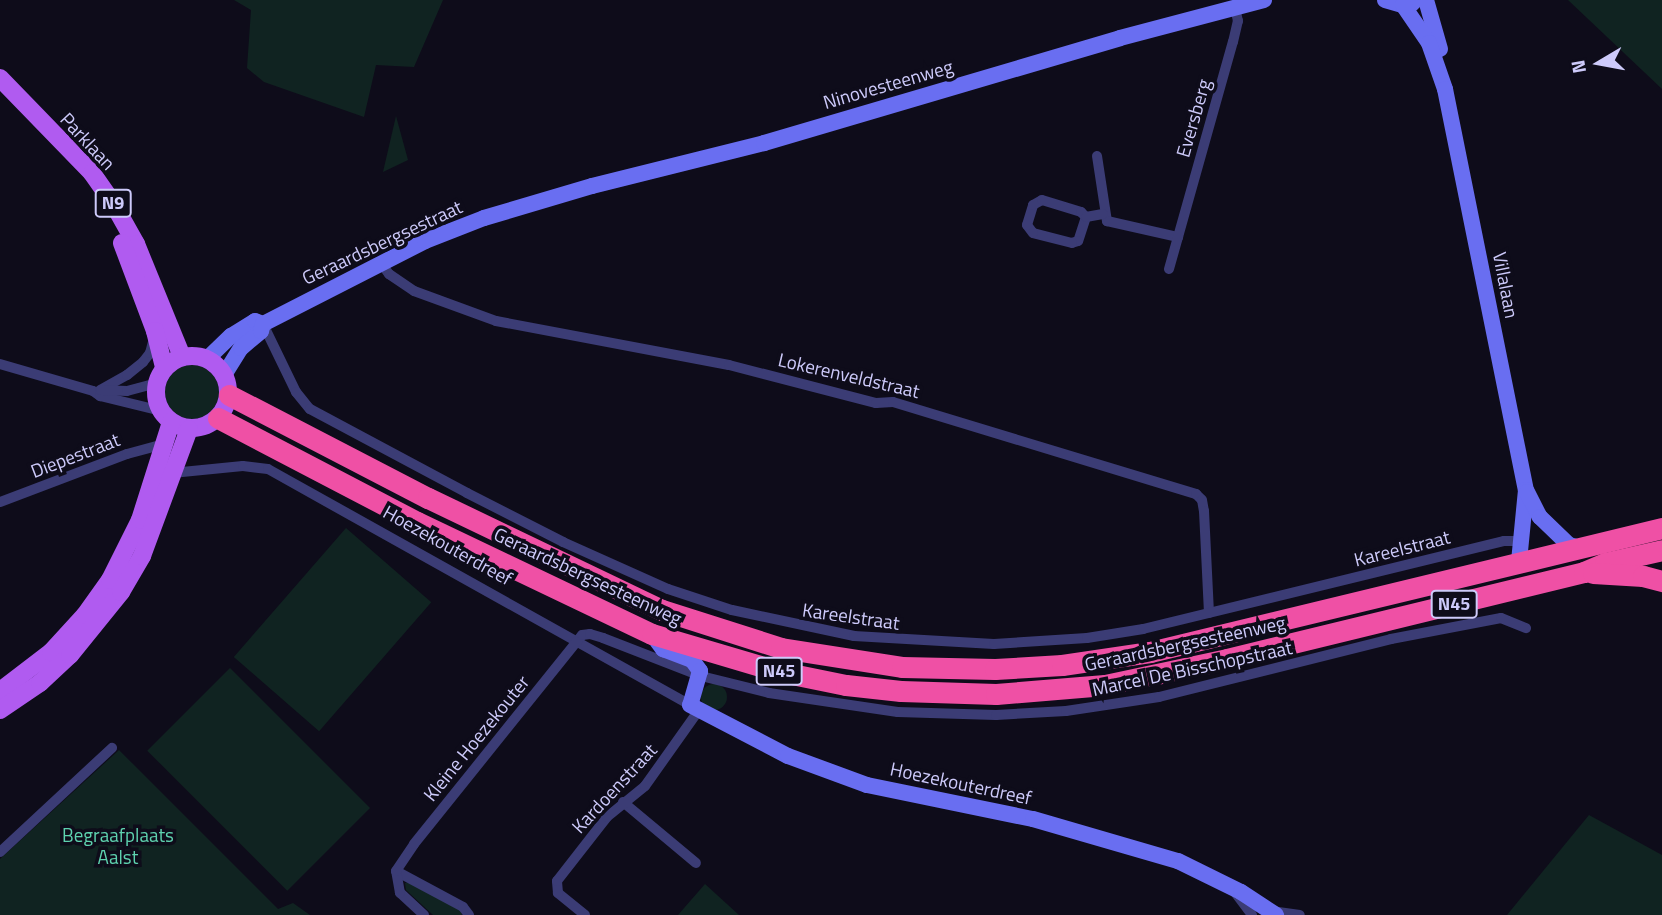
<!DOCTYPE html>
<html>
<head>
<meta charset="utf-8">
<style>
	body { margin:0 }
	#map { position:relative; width:1662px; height:915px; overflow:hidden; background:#0e0c1a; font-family:"Titillium Web",sans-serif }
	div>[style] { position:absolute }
	.green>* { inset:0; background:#102321; transform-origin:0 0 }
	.round { border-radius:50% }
	.street>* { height:10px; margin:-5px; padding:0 5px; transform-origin:5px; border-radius:5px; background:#3b3c75 }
	.secondary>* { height:16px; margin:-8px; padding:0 8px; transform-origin:8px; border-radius:8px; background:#696ef1 }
	.primary>* { height:18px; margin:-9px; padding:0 9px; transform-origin:9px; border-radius:9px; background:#b05bf0 }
	.primary>.ring { margin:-9px; padding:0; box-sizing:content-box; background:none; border:18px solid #b05bf0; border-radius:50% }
	.highway>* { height:21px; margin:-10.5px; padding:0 10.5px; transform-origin:10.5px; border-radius:10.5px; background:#ef50a5 }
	span { translate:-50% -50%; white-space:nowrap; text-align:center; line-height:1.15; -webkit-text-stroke:7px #0e0c1a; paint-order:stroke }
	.shield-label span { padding:2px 5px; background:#0e0c1a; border:2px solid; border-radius:5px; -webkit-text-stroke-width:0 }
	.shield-label { font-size:18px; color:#cdcafa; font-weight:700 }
	.street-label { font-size:19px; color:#cdcafa }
	.park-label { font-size:19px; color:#5ed2af }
	.north { position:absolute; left:1564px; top:28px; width:70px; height:70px; -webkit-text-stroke:5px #0e0c1a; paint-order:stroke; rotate:260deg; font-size:19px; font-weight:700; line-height:28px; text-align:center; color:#cdcafa }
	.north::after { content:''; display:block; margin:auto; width:24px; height:32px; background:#cdcafa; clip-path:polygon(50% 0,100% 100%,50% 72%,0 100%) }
</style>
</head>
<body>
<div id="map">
	<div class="green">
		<div style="clip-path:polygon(234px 0,443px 0,414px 67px,376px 65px,364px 117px,264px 82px,247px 68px,251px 10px)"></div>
		<div style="clip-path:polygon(1568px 0,1662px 0,1662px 89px)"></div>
		<div style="clip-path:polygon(396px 116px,408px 160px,383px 172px)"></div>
		<div class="round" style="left:165px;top:365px;width:54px;height:54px"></div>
		<div style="left:346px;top:528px;width:113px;height:171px;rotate:41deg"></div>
		<div style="left:230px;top:668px;width:198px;height:117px;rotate:45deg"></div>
		<div class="round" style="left:701px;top:684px;width:26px;height:26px"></div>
		<div style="clip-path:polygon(119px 750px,278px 909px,293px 903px,310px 915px,0 915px,0 859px)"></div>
		<div style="clip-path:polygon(1589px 815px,1662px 855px,1662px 915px,1507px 915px)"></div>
		<div style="clip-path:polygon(410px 882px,461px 911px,462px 915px,433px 915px,406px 890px,405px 883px)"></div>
		<div style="clip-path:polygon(705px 884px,739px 915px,678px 915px)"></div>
	</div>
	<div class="street">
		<div style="left:1097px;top:156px;width:66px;rotate:81.3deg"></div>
		<div style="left:1107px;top:221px;width:73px;rotate:12.7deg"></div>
		<div style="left:1086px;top:217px;width:25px;rotate:108deg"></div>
		<div style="left:1078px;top:241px;width:6px;rotate:162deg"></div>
		<div style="left:1072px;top:243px;width:40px;rotate:-165.6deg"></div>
		<div style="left:1033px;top:233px;width:10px;rotate:-127deg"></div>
		<div style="left:1027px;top:225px;width:21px;rotate:-73deg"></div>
		<div style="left:1033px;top:205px;width:10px;rotate:-29deg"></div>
		<div style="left:1042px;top:200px;width:41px;rotate:17.1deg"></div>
		<div style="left:1081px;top:212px;width:7px;rotate:45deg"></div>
		<div style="left:1086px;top:217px;width:17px;rotate:-10deg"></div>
		<div style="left:381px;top:263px;width:14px;rotate:54deg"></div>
		<div style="left:389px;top:274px;width:30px;rotate:34deg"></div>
		<div style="left:414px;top:291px;width:87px;rotate:20.1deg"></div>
		<div style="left:496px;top:321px;width:237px;rotate:10.7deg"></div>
		<div style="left:729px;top:365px;width:152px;rotate:14.5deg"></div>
		<div style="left:876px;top:403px;width:17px;rotate:-3deg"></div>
		<div style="left:893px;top:402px;width:317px;rotate:16.9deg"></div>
		<div style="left:1196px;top:494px;width:8px;rotate:45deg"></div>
		<div style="left:1202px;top:500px;width:11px;rotate:80deg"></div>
		<div style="left:1204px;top:511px;width:102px;rotate:87.2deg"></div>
		<div style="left:1169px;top:269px;width:236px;rotate:-74.3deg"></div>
		<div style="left:1233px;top:42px;width:22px;rotate:-77deg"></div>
		<div style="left:1238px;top:21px;width:13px;rotate:-103deg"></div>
		<div style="left:263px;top:324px;width:76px;rotate:64.1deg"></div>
		<div style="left:296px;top:392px;width:22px;rotate:51deg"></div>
		<div style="left:310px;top:409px;width:178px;rotate:28.1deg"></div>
		<div style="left:467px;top:493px;width:108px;rotate:27deg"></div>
		<div style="left:563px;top:542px;width:115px;rotate:24.1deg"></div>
		<div style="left:668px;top:589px;width:67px;rotate:18.2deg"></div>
		<div style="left:732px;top:610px;width:125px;rotate:12deg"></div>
		<div style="left:854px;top:636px;width:140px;rotate:3.3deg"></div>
		<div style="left:994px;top:644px;width:93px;rotate:-3.7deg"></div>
		<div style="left:1087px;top:638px;width:57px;rotate:-9.1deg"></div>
		<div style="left:1143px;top:629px;width:372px;rotate:-13.7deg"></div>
		<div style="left:1504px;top:541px;width:17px"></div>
		<div style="left:0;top:364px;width:97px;rotate:16.2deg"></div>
		<div style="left:93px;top:391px;width:9px;rotate:36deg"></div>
		<div style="left:100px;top:396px;width:64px;rotate:13.6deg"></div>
		<div style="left:100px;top:390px;width:31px;rotate:-29deg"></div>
		<div style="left:127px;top:375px;width:21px;rotate:-39deg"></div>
		<div style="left:143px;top:362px;width:11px;rotate:-52deg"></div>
		<div style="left:150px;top:353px;width:16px;rotate:-75deg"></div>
		<div style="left:101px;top:390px;width:26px;rotate:2deg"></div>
		<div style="left:127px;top:391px;width:31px;rotate:-15deg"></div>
		<div style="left:172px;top:473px;width:71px;rotate:-5.6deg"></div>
		<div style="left:243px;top:466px;width:25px;rotate:7deg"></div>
		<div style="left:268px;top:469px;width:484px;rotate:29.2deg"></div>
		<div style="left:0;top:502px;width:136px;rotate:-20.7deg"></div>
		<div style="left:127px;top:454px;width:38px;rotate:-15deg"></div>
		<div style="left:623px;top:802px;width:95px;rotate:39.9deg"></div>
		<div style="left:0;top:852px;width:153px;rotate:-42.9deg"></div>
		<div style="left:396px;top:871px;width:76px;rotate:28.2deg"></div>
		<div style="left:463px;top:907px;width:10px;rotate:53deg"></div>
		<div style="left:1234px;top:891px;width:30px;rotate:53deg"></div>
		<div style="left:1271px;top:911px;width:29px;rotate:8deg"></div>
		<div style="left:424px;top:915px;width:33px;rotate:-137deg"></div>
		<div style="left:400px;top:893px;width:22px;rotate:-100deg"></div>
		<div style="left:396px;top:871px;width:32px;rotate:-56deg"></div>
		<div style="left:414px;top:844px;width:268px;rotate:-51.2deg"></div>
		<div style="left:582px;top:635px;width:8px;rotate:-7deg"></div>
		<div style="left:590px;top:634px;width:14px;rotate:17deg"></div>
		<div style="left:603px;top:638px;width:105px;rotate:21.2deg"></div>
		<div style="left:701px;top:676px;width:70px;rotate:14deg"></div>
		<div style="left:769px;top:693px;width:130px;rotate:8.4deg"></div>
		<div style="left:898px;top:712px;width:98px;rotate:1.8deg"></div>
		<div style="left:996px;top:715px;width:70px;rotate:-3.3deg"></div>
		<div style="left:1066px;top:711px;width:94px;rotate:-8.6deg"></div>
		<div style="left:1159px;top:697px;width:239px;rotate:-14deg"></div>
		<div style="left:1391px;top:639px;width:112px;rotate:-10.8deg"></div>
		<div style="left:1501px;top:618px;width:27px;rotate:22deg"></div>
		<div style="left:585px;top:915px;width:35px;rotate:-141deg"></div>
		<div style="left:558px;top:893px;width:12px;rotate:-95deg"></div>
		<div style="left:557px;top:881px;width:81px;rotate:-52deg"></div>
		<div style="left:607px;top:817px;width:49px;rotate:-39.2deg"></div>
		<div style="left:645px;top:786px;width:93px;rotate:-54.6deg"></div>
	</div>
	<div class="secondary">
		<div style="left:1385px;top:0;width:19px;rotate:16deg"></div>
		<div style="left:1403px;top:5px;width:10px;rotate:-11deg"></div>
		<div style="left:1426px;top:0;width:51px;rotate:74.1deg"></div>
		<div style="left:1403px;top:5px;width:46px;rotate:55.6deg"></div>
		<div style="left:1429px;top:43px;width:49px;rotate:70.8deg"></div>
		<div style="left:1445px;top:89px;width:409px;rotate:78.6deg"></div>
		<div style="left:1526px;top:490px;width:72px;rotate:95.6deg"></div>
		<div style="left:208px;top:358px;width:32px;rotate:-44deg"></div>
		<div style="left:231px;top:336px;width:28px;rotate:-32deg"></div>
		<div style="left:255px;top:321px;width:9px;rotate:21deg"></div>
		<div style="left:263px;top:324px;width:182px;rotate:-27.1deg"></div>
		<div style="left:425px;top:241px;width:63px;rotate:-21.3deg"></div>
		<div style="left:484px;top:218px;width:113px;rotate:-16.5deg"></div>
		<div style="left:592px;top:186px;width:177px;rotate:-14deg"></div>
		<div style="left:764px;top:143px;width:371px;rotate:-16.4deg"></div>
		<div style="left:1120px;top:38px;width:149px;rotate:-14.8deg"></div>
		<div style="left:224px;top:375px;width:32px;rotate:-58deg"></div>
		<div style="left:241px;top:348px;width:26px;rotate:-40deg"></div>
		<div style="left:261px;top:331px;width:7px;rotate:-74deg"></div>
		<div style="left:1527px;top:492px;width:28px;rotate:63deg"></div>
		<div style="left:1540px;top:517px;width:40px;rotate:44deg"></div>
		<div style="left:1569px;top:545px;width:11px;rotate:15deg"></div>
		<div style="left:652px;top:634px;width:19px;rotate:54deg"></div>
		<div style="left:663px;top:649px;width:31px;rotate:21deg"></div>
		<div style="left:692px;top:660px;width:14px;rotate:54deg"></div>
		<div style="left:700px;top:671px;width:35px;rotate:106deg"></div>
		<div style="left:690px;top:705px;width:110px;rotate:27.5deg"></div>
		<div style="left:788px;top:756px;width:84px;rotate:20.2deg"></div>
		<div style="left:867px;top:785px;width:169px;rotate:11.6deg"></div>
		<div style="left:1033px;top:819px;width:151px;rotate:16.2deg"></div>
		<div style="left:1178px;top:861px;width:70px;rotate:26.2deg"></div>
		<div style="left:1241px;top:892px;width:42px;rotate:33.3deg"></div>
	</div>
	<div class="primary">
		<div style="left:0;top:78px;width:132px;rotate:45.9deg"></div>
		<div style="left:92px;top:173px;width:37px;rotate:55deg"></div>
		<div style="left:113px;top:203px;width:47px;rotate:60.7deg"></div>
		<div style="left:136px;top:244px;width:122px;rotate:67.8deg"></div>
		<div style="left:122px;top:243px;width:94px;rotate:69.4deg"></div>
		<div style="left:155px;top:331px;width:38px;rotate:76deg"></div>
		<div class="ring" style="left:156px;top:356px;width:54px;height:54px"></div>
		<div style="left:0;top:691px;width:64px;rotate:-37.4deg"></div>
		<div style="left:51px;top:652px;width:50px;rotate:-47.4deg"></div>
		<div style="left:85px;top:615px;width:43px;rotate:-54.5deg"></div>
		<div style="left:110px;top:580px;width:67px;rotate:-63.4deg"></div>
		<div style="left:140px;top:520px;width:103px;rotate:-72.4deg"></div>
		<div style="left:0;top:710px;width:48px;rotate:-34deg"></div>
		<div style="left:40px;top:683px;width:41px;rotate:-43deg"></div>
		<div style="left:70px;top:655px;width:81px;rotate:-51deg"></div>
		<div style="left:121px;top:592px;width:42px;rotate:-59.7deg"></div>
		<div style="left:142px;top:556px;width:135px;rotate:-69.7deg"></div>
	</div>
	<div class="highway">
		<div style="left:229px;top:395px;width:224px;rotate:27.4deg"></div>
		<div style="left:428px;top:498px;width:259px;rotate:25.6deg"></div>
		<div style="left:662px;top:610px;width:125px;rotate:17.7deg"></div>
		<div style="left:781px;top:648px;width:122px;rotate:8.9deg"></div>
		<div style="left:902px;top:667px;width:93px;rotate:1.2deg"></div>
		<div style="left:995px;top:669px;width:67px;rotate:-3.4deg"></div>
		<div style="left:1062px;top:665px;width:89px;rotate:-8.4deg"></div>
		<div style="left:1150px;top:652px;width:527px;rotate:-13.61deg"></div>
		<div style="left:218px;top:418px;width:225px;rotate:27.6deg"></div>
		<div style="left:417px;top:522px;width:260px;rotate:25.5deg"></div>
		<div style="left:652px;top:634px;width:130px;rotate:16.5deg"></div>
		<div style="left:777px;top:671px;width:70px;rotate:11.5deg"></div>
		<div style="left:846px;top:685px;width:55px;rotate:6.2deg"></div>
		<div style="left:901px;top:691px;width:95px;rotate:1.8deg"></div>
		<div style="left:996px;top:694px;width:109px;rotate:-4.7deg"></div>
		<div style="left:1105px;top:685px;width:125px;rotate:-12deg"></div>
		<div style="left:1227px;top:659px;width:367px;rotate:-13.7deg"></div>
		<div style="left:1584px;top:572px;width:23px;rotate:-23deg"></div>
		<div style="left:1605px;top:563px;width:58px;rotate:-12.8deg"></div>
		<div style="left:1593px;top:573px;width:50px;rotate:3.4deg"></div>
		<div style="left:1643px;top:576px;width:20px;rotate:15deg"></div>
	</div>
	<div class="shield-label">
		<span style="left:113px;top:203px">N9</span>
		<span style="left:1454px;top:604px">N45</span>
		<span style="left:779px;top:671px">N45</span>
	</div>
	<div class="street-label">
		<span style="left:888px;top:84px;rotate:-16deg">Ninovesteenweg</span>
		<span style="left:1193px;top:118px;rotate:-74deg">Eversberg</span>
		<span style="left:88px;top:141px;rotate:47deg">Parklaan</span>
		<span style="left:382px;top:242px;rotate:-25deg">Geraardsbergsestraat</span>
		<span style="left:1506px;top:285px;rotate:79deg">Villalaan</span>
		<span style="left:849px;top:375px;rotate:13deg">Lokerenveldstraat</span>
		<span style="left:75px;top:455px;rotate:-21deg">Diepestraat</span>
		<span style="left:448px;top:545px;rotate:29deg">Hoezekouterdreef</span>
		<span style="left:1402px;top:548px;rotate:-14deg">Kareelstraat</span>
		<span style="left:588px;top:576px;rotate:25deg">Geraardsbergsesteenweg</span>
		<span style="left:851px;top:616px;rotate:8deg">Kareelstraat</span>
		<span style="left:1185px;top:643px;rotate:-12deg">Geraardsbergsesteenweg</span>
		<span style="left:1192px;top:668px;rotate:-12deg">Marcel De Bisschopstraat</span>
		<span style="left:476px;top:738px;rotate:-51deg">Kleine Hoezekouter</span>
		<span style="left:961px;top:783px;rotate:12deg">Hoezekouterdreef</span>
		<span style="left:614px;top:788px;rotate:-47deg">Kardoenstraat</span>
	</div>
	<div class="park-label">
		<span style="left:118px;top:846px">Begraafplaats<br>Aalst</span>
	</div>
	<div class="north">N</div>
</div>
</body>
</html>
